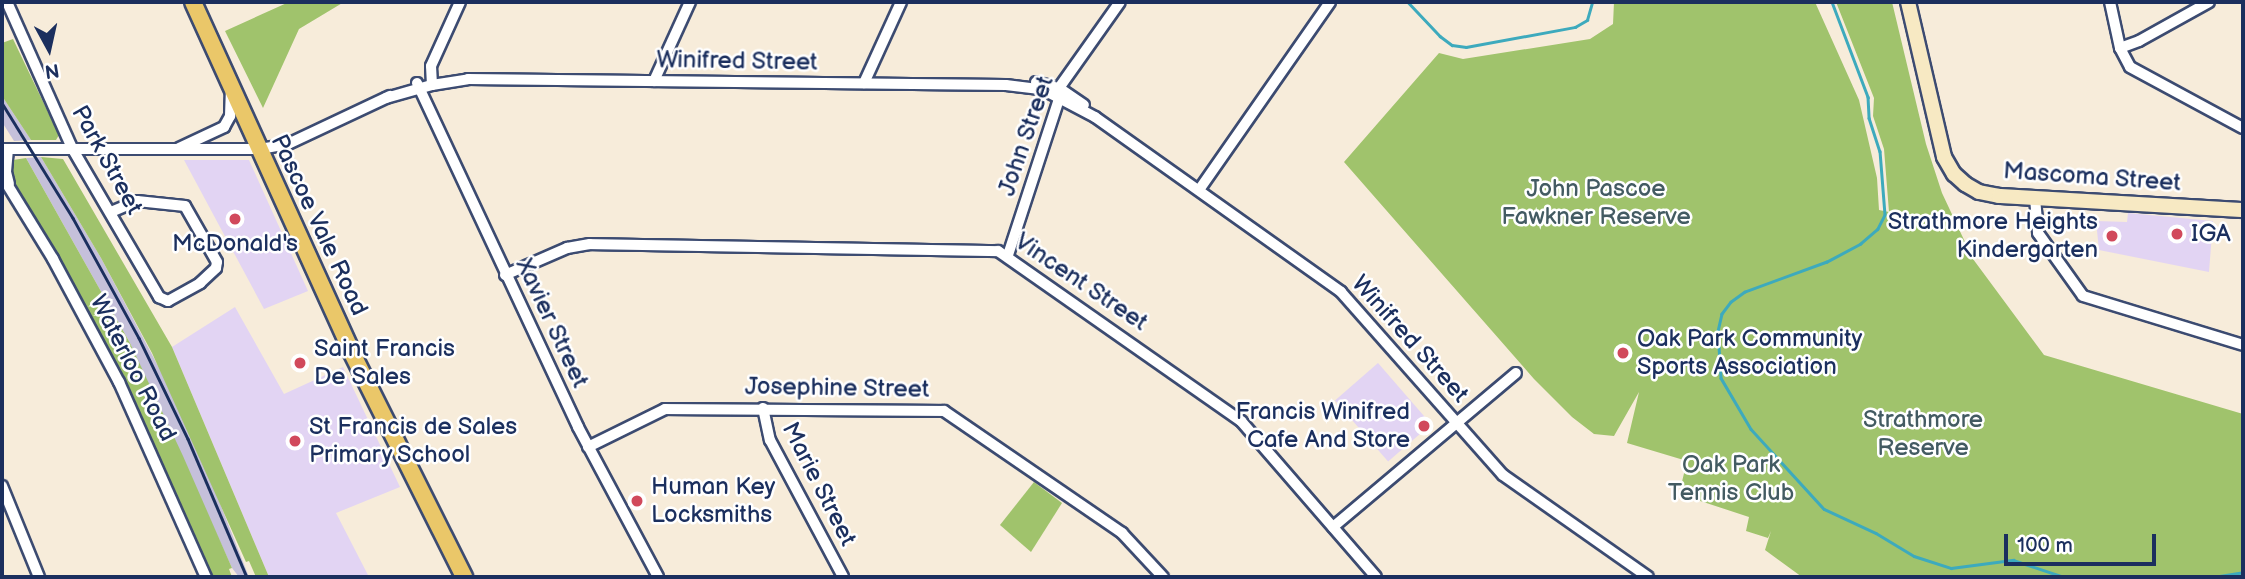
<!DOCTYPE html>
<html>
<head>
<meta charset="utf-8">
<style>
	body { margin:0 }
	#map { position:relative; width:2245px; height:579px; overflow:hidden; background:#f7ecda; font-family:"Balsamiq Sans",sans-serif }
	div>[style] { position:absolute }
	.built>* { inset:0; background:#e2d4f3; transform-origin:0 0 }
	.industrial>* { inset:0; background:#c5c0da }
	.green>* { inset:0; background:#a0c36c }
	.stream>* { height:2.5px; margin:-1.25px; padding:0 1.25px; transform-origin:1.25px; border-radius:1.25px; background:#3daabd }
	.roads { filter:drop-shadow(2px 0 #3c4b71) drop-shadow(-2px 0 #3c4b71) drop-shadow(0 2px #3c4b71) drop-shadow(0 -2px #3c4b71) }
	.minor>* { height:10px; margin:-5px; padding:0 5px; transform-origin:5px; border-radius:5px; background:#fff }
	.secondary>* { height:14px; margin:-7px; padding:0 7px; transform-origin:7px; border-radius:7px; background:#f7e9c3 }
	.primary>* { height:16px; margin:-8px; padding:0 8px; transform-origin:8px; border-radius:8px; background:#eac769 }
	.rail>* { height:2.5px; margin:-1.25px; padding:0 1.25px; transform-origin:1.25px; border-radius:1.25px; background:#1b2f5e }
	.dots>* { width:19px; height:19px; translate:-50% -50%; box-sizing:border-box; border:4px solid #fff; border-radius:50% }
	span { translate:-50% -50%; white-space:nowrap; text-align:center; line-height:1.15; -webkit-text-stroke:5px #fff; paint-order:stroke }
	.street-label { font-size:24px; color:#1b2f5e }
	.park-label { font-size:24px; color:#435b62 }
	.poi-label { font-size:24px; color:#1b2f5e }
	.right { translate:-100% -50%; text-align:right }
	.left { translate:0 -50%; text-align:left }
	.frame { position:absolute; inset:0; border:4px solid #1b2f5e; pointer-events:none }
	.north { position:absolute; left:14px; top:14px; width:70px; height:70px; -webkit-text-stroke:5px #fff; paint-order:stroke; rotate:172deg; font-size:19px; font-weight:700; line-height:28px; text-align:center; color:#1b2f5e }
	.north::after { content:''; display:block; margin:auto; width:24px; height:32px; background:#1b2f5e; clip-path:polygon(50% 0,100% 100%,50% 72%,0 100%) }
	.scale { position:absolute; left:2004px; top:534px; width:152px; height:32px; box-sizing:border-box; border:4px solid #1b2f5e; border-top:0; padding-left:9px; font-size:21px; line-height:24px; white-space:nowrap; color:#1b2f5e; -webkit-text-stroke:5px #fff; paint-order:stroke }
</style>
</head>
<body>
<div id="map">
	<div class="built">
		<div style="clip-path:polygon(184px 160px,249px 160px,308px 291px,264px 309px)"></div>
		<div style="clip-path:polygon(2128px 213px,2213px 221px,2209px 272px,2099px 250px,2096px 221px,2127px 222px)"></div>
		<div style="clip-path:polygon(235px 307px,284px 394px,343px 367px,400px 487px,336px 513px,369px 577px,269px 577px,172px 347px)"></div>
		<div style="left:1378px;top:363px;width:81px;height:57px;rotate:49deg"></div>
	</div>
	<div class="industrial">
		<div style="clip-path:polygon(2px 96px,31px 140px,14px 141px,2px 122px)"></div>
		<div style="clip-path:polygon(41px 157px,101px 258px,167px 383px,206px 468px,249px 577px,239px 577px,232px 568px,130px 343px,26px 158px)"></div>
	</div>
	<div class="green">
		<div style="clip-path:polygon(289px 2px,344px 2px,299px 29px,263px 108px,225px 31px)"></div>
		<div style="clip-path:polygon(1614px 2px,1815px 2px,1859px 100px,1877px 178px,1879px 210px,1889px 212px,1884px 149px,1873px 116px,1874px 98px,1836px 2px,1892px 2px,1926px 144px,1942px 193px,1973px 259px,2044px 355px,2243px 414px,2243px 577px,1802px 577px,1765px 550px,1771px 531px,1768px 538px,1746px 531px,1749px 517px,1679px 494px,1687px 461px,1627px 443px,1639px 392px,1614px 436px,1594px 434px,1572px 417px,1534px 379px,1344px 162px,1439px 53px,1463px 59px,1590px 39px,1613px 24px)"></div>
		<div style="clip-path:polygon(13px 39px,59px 135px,56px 140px,31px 140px,2px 96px,2px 43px)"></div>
		<div style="clip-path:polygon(41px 157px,63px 159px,172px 347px,269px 577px,256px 577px,249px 561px,246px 562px,152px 353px,101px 258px)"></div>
		<div style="clip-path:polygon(26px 158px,130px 343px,183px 456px,232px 568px,229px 569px,232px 577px,211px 576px,134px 398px,10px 177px,9px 164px,13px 160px)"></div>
		<div style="clip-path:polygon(1034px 482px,1062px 503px,1031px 552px,1000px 525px)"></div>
	</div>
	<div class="stream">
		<div style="left:1408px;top:2px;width:47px;rotate:46.7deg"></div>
		<div style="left:1440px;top:36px;width:15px;rotate:37deg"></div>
		<div style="left:1452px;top:45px;width:14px;rotate:8deg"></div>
		<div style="left:1466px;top:47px;width:111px;rotate:-10.4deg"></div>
		<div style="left:1575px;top:27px;width:14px;rotate:-30deg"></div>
		<div style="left:1587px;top:20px;width:19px;rotate:-74deg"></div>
		<div style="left:1832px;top:2px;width:102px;rotate:69.2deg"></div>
		<div style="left:1868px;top:97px;width:21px;rotate:87deg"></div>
		<div style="left:1869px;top:118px;width:35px;rotate:72deg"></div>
		<div style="left:1880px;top:151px;width:64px;rotate:85.5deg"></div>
		<div style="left:1885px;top:215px;width:16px;rotate:117deg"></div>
		<div style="left:1878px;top:229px;width:23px;rotate:139deg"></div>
		<div style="left:1861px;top:244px;width:38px;rotate:152deg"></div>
		<div style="left:1827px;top:262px;width:87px;rotate:159.9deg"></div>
		<div style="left:1745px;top:292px;width:17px;rotate:144deg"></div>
		<div style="left:1731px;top:302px;width:15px;rotate:127deg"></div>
		<div style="left:1722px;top:314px;width:17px;rotate:103deg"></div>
		<div style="left:1718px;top:331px;width:47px;rotate:86.3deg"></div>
		<div style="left:1721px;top:378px;width:59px;rotate:59.5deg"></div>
		<div style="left:1751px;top:429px;width:108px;rotate:47.6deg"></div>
		<div style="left:1824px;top:509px;width:57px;rotate:24.8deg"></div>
		<div style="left:1876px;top:533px;width:44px;rotate:31.2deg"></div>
		<div style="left:1914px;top:556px;width:39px;rotate:18deg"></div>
		<div style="left:1951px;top:568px;width:63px;rotate:-7.4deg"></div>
		<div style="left:2013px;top:560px;width:54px;rotate:18.4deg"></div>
		<div style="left:2213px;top:577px;width:30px;rotate:-9deg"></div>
	</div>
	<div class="roads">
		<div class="minor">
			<div style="left:7px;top:2px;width:160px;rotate:66deg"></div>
			<div style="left:72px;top:148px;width:173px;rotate:59.7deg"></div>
			<div style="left:159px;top:297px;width:10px;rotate:24deg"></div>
			<div style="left:168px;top:301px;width:37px;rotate:-29deg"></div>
			<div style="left:200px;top:283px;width:22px;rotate:-43deg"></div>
			<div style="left:216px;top:268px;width:6px;rotate:-81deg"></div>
			<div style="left:217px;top:262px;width:64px;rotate:-119.7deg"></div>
			<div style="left:185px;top:206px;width:48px;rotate:-174.1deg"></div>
			<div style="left:137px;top:201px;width:28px;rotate:157deg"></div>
			<div style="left:2110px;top:2px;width:47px;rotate:77.7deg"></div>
			<div style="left:2120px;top:48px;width:21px;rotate:62deg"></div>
			<div style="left:2130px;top:67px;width:128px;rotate:28.4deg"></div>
			<div style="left:2120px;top:48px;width:20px;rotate:-20deg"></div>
			<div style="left:2139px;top:41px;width:80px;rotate:-29.1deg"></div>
			<div style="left:654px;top:81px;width:87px;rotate:-65.5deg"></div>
			<div style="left:1036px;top:82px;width:24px;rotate:15deg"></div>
			<div style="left:1059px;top:88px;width:30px;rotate:34deg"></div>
			<div style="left:417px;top:83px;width:380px;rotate:64.9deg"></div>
			<div style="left:578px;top:427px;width:170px;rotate:61.9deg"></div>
			<div style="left:864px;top:83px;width:89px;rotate:-65.4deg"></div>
			<div style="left:432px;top:85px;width:19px;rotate:-93deg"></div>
			<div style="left:431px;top:66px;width:70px;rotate:-65.6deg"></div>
			<div style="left:386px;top:98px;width:48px;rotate:-15.8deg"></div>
			<div style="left:432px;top:85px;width:36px;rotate:-9deg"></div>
			<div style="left:468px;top:79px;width:538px;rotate:0.64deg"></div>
			<div style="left:1006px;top:85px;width:38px;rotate:7deg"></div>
			<div style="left:1044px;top:90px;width:58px;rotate:27.9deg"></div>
			<div style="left:1095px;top:117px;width:302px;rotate:35.4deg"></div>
			<div style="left:1341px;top:292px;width:244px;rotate:48.5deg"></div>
			<div style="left:1503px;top:475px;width:177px;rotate:35.1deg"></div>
			<div style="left:179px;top:148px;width:50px;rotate:-25deg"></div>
			<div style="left:224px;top:127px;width:13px;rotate:-61deg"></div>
			<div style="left:230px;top:116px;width:23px;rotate:-88deg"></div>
			<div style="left:2px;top:149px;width:258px"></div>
			<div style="left:260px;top:149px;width:28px;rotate:-10deg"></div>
			<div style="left:288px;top:144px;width:113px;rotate:-25.2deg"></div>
			<div style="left:8px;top:149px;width:23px;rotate:95deg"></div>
			<div style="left:6px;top:172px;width:12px;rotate:76deg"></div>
			<div style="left:2px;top:176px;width:97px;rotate:58.4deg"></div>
			<div style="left:53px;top:259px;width:140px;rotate:61.8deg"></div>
			<div style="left:119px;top:382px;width:214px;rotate:66deg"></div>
			<div style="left:1199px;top:190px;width:229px;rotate:-55.1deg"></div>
			<div style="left:2035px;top:198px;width:35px;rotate:85deg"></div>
			<div style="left:2038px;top:233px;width:77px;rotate:54.5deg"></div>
			<div style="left:2083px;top:296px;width:167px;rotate:17deg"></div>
			<div style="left:1008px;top:255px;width:164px;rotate:-71.9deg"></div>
			<div style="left:1059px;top:99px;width:11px;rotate:-90deg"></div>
			<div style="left:1059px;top:88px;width:105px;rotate:-54.7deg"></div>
			<div style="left:505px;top:275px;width:68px;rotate:-23.5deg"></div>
			<div style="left:567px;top:248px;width:23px;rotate:-10deg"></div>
			<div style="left:590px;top:244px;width:408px;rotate:1deg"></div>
			<div style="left:998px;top:251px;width:297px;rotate:35deg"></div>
			<div style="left:1241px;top:421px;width:206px;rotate:49.1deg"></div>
			<div style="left:763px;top:408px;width:33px;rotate:78deg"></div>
			<div style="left:770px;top:440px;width:155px;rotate:61.9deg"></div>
			<div style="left:588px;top:447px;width:86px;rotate:-26.3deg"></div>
			<div style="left:665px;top:409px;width:279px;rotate:0.4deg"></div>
			<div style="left:944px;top:411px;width:216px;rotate:34.4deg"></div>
			<div style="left:1122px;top:533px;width:60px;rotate:47deg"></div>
			<div style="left:2px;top:486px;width:98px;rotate:67.9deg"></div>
			<div style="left:1333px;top:527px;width:239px;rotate:-40.1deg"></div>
		</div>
		<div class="secondary">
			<div style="left:1908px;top:2px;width:159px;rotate:76.9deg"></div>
			<div style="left:1944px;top:157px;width:20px;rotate:60deg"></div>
			<div style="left:1954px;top:174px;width:15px;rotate:42deg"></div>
			<div style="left:1965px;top:184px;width:16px;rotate:30deg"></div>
			<div style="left:1979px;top:192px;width:20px;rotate:11deg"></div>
			<div style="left:1999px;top:196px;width:244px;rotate:3.3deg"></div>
		</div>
		<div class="primary">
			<div style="left:193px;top:2px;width:383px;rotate:65.6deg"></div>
			<div style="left:351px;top:351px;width:253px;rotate:63.4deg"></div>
		</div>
	</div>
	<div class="rail">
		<div style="left:2px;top:103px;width:135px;rotate:58.3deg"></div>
		<div style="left:73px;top:218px;width:137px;rotate:61.2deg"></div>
		<div style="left:139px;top:338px;width:112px;rotate:64.1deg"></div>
		<div style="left:188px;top:439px;width:150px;rotate:66.9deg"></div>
	</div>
	<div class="dots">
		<div style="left:235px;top:219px;background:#d1495b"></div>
		<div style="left:2177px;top:234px;background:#d1495b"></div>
		<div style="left:2112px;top:236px;background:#d1495b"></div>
		<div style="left:1623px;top:353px;background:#d1495b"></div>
		<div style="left:300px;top:363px;background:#d1495b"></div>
		<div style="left:1424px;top:426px;background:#d1495b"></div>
		<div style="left:295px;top:441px;background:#d1495b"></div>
		<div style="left:637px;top:501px;background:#d1495b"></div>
	</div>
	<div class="street-label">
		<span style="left:737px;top:61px;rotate:1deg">Winifred Street</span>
		<span style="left:1026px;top:136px;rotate:-71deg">John Street</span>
		<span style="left:107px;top:160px;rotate:61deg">Park Street</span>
		<span style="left:2092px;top:177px;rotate:4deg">Mascoma Street</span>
		<span style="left:319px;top:225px;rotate:65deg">Pascoe Vale Road</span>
		<span style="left:1081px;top:282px;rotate:34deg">Vincent Street</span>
		<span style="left:552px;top:323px;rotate:65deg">Xavier Street</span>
		<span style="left:1410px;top:339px;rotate:48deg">Winifred Street</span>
		<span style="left:133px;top:368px;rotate:63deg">Waterloo Road</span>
		<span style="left:837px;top:388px;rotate:1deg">Josephine Street</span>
		<span style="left:819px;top:484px;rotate:63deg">Marie Street</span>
	</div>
	<div class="park-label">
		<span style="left:1596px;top:203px">John Pascoe<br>Fawkner Reserve</span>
		<span style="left:1923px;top:434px">Strathmore<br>Reserve</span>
		<span style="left:1731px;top:479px">Oak Park<br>Tennis Club</span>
	</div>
	<div class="poi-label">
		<span class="right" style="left:2098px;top:236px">Strathmore Heights<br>Kindergarten</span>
		<span class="left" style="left:2191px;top:234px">IGA</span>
		<span style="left:235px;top:244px">McDonald's</span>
		<span class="left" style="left:1637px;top:353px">Oak Park Community<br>Sports Association</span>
		<span class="left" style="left:314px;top:363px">Saint Francis<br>De Sales</span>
		<span class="right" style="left:1410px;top:426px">Francis Winifred<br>Cafe And Store</span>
		<span class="left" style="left:309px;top:441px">St Francis de Sales<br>Primary School</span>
		<span class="left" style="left:651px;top:501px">Human Key<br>Locksmiths</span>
	</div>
	<div class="frame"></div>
	<div class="north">N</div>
	<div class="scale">100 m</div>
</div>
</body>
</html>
